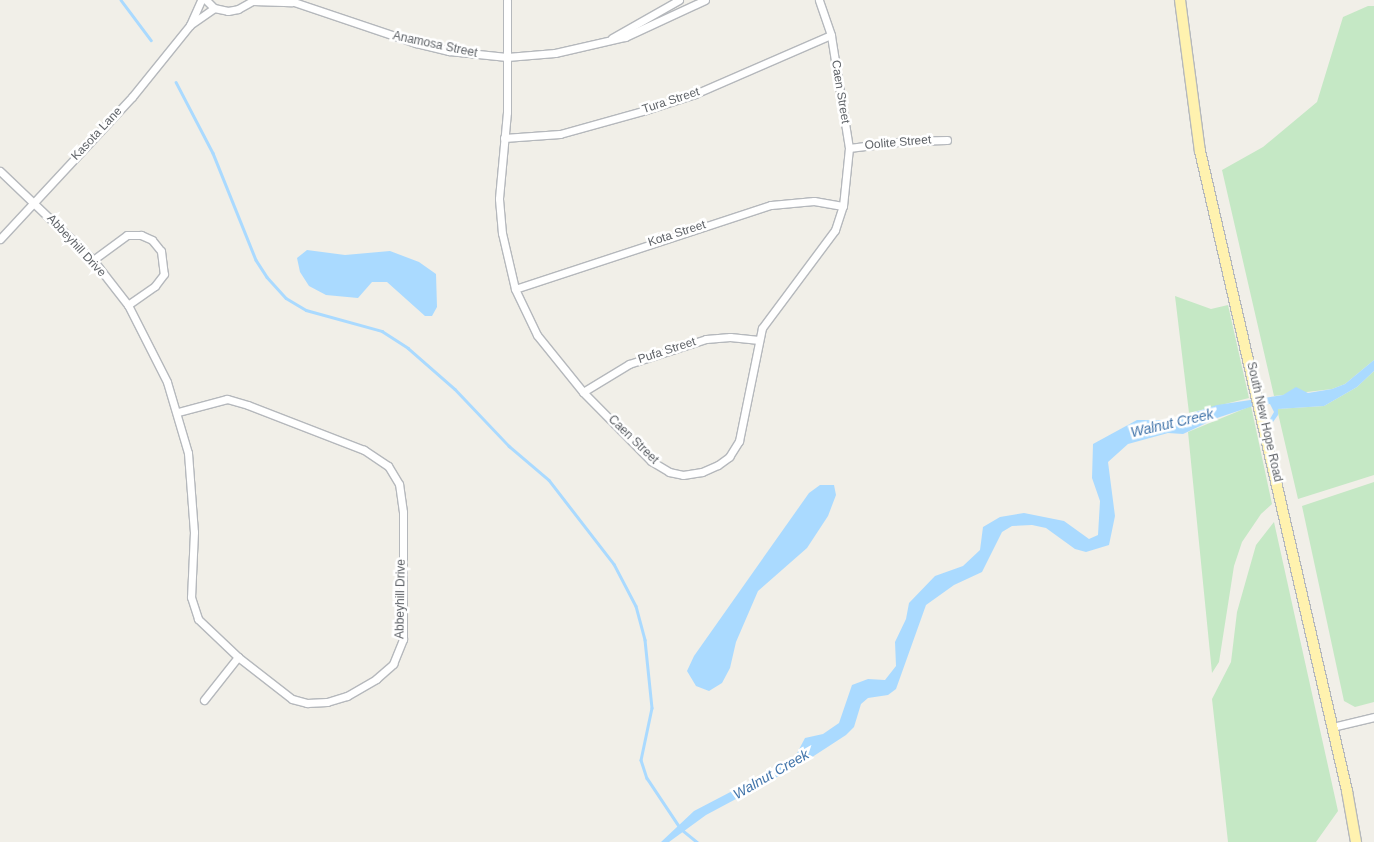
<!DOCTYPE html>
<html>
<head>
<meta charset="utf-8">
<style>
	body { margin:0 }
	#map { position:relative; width:1374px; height:842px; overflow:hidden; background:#f1efe8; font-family:Arial,sans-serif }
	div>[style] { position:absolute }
	.green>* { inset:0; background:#c5e8c5 }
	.water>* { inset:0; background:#aadaff }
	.stream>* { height:2.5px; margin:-1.25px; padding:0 1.25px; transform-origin:1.25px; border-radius:1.25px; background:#aadaff }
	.roads { filter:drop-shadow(1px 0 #b5b8bc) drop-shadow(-1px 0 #b5b8bc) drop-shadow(0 1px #b5b8bc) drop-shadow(0 -1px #b5b8bc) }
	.minor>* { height:7px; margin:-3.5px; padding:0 3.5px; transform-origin:3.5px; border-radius:3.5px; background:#fff }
	.primary>* { height:10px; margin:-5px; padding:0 5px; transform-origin:5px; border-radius:5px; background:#fff2af }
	span { translate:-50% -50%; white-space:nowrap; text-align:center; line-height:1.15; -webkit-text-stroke:5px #fff; paint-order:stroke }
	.street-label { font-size:12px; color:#5f6368 }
	.water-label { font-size:14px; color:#4174aa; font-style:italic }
</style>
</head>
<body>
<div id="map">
	<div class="green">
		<div style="clip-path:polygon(1368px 6px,1374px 6px,1374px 360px,1345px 384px,1332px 389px,1274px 396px,1222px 170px,1263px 147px,1317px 102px,1343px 17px)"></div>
		<div style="clip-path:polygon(1175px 296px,1211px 309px,1228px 305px,1249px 398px,1189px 413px)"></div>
		<div style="clip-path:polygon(1374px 371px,1374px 475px,1298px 499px,1277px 409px,1324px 406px,1357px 387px)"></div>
		<div style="clip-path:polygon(1251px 406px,1272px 504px,1261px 514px,1242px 542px,1234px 566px,1219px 662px,1212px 673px,1188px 432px)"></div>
		<div style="clip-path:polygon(1374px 482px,1374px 702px,1355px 707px,1344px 701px,1302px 506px)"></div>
		<div style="clip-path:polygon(1274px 522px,1338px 811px,1316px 842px,1228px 842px,1212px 699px,1231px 662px,1237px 612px,1256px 545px)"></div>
	</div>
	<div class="water">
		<div style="clip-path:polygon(307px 250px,345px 255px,390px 251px,419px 262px,436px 274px,437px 307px,432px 316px,425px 316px,387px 282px,372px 282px,358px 298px,326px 295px,309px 286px,300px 272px,297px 258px)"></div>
		<div style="clip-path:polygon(1374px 360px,1374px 371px,1357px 387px,1324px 406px,1278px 409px,1278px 415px,1273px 422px,1270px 419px,1274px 412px,1270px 404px,1253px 406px,1217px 418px,1183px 434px,1168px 433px,1128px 444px,1108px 462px,1115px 516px,1109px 545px,1086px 552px,1075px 549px,1046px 528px,1032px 525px,1012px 526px,1002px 532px,982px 572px,954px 585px,926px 605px,896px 689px,888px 695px,868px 698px,861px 704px,854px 727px,846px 735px,803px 763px,706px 815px,669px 842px,661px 842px,694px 811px,794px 759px,805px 738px,823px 734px,839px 723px,852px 685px,868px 679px,885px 680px,896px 666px,895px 642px,906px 619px,909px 603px,935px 576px,963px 566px,980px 550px,983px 527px,1000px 517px,1024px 513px,1064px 521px,1089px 539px,1098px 535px,1100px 501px,1092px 478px,1093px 444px,1137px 420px,1171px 420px,1217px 405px,1283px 395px,1296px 387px,1308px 393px,1332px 389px,1345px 384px)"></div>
		<div style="clip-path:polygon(820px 485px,834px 485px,836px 495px,828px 516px,807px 548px,758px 591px,736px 642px,730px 668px,722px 683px,709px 691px,696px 686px,687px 671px,694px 656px,809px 493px)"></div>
	</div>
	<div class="stream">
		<div style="left:121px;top:0;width:50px;rotate:53.1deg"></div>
		<div style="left:176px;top:82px;width:80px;rotate:62.5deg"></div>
		<div style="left:213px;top:153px;width:115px;rotate:68.1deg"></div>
		<div style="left:256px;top:260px;width:20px;rotate:57deg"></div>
		<div style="left:267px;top:277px;width:28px;rotate:48deg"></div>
		<div style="left:286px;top:298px;width:23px;rotate:31deg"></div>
		<div style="left:306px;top:310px;width:79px;rotate:15.4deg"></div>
		<div style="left:382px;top:331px;width:31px;rotate:33deg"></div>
		<div style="left:408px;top:348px;width:62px;rotate:41.1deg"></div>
		<div style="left:455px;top:389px;width:79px;rotate:46.5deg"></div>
		<div style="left:509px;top:446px;width:52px;rotate:40.4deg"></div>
		<div style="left:549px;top:480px;width:106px;rotate:52.3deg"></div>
		<div style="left:614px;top:564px;width:47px;rotate:62.4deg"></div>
		<div style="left:636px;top:606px;width:35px;rotate:75deg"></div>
		<div style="left:645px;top:640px;width:68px;rotate:84.1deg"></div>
		<div style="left:652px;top:708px;width:53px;rotate:101.9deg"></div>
		<div style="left:641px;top:760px;width:19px;rotate:72deg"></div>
		<div style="left:647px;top:778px;width:61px;rotate:56.3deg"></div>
		<div style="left:681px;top:829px;width:21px;rotate:39deg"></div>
	</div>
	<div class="roads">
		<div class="minor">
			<div style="left:206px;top:0;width:11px;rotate:45deg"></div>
			<div style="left:214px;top:8px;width:14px;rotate:12deg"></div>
			<div style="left:228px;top:11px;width:10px;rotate:-11deg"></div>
			<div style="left:238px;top:9px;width:18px;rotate:-29deg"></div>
			<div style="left:288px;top:0;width:135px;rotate:18.6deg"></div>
			<div style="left:416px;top:43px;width:34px;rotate:14deg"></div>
			<div style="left:449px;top:51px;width:58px;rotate:5.9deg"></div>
			<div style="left:507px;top:57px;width:48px;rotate:-4.8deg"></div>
			<div style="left:555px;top:53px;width:72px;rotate:-12.9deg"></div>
			<div style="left:625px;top:37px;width:88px;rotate:-24.8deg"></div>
			<div style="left:507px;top:0;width:112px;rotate:90deg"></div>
			<div style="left:507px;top:112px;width:87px;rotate:95.3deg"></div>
			<div style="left:499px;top:199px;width:34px;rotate:85deg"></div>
			<div style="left:502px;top:233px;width:57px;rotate:76.9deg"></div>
			<div style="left:515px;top:289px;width:51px;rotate:64.4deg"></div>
			<div style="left:537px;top:335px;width:73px;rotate:51.1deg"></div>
			<div style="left:583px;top:392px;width:97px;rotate:45.4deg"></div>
			<div style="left:651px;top:461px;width:21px;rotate:31deg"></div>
			<div style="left:669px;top:472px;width:14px;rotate:12deg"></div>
			<div style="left:683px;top:475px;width:19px;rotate:-9deg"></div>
			<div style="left:702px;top:472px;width:17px;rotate:-24deg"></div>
			<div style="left:718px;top:465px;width:14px;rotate:-36deg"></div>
			<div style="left:729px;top:457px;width:19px;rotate:-58deg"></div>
			<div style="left:739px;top:441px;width:115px;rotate:-78.5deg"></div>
			<div style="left:762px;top:328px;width:122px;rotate:-53.3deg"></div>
			<div style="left:835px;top:230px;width:25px;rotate:-72deg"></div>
			<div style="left:843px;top:206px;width:58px;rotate:-84.1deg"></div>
			<div style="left:849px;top:148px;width:114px;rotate:-99.1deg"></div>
			<div style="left:831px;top:35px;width:37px;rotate:-109deg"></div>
			<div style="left:253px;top:1px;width:38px;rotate:2deg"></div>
			<div style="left:190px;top:25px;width:27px;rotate:-66deg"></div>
			<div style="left:612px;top:38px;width:77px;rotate:-29.6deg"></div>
			<div style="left:504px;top:138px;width:56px;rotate:-4.1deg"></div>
			<div style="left:560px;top:134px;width:89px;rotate:-15.6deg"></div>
			<div style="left:646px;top:110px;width:52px;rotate:-18.1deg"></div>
			<div style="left:695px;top:94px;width:148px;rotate:-23.5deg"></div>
			<div style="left:849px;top:148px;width:57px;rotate:-7deg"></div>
			<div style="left:906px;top:141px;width:41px;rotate:-1.4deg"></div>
			<div style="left:0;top:171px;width:129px;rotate:43.7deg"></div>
			<div style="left:93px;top:260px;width:57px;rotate:52.1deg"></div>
			<div style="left:128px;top:305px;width:86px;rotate:63.1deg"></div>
			<div style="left:167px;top:382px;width:74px;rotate:73.5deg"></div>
			<div style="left:188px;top:453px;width:79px;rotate:85.7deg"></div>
			<div style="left:194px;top:532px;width:65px;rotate:92.6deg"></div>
			<div style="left:191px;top:597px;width:23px;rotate:72deg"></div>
			<div style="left:198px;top:619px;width:55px;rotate:43.5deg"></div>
			<div style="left:238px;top:657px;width:68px;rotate:37.9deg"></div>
			<div style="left:292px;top:699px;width:16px;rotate:15deg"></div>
			<div style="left:307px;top:703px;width:20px;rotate:-3deg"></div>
			<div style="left:327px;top:702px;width:21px;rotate:-17deg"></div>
			<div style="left:347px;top:696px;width:34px;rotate:-30deg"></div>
			<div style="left:376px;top:679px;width:23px;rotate:-41deg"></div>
			<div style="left:393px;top:664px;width:27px;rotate:-68deg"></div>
			<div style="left:403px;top:639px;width:127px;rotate:-90deg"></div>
			<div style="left:403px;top:512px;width:28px;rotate:-98deg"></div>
			<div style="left:399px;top:484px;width:21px;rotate:-121deg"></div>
			<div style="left:388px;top:466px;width:29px;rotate:-146deg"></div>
			<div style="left:364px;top:450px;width:124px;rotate:-158.8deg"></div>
			<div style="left:248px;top:405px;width:22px;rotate:-164deg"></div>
			<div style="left:227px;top:399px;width:51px;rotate:165.1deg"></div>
			<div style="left:0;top:239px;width:194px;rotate:-47.1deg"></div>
			<div style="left:132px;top:97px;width:92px;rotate:-51.1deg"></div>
			<div style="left:190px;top:25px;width:29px;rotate:-35deg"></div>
			<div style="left:93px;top:260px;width:42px;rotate:-36.3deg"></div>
			<div style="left:127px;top:235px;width:14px"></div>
			<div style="left:141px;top:235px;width:12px;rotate:24deg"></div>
			<div style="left:152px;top:240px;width:14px;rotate:51deg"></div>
			<div style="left:161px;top:251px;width:23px;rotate:83deg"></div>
			<div style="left:164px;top:274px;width:15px;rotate:127deg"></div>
			<div style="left:155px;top:286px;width:33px;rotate:145deg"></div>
			<div style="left:515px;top:289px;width:269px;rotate:-18.2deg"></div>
			<div style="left:771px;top:205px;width:43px;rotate:-5.3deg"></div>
			<div style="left:814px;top:201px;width:29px;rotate:10deg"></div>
			<div style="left:583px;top:392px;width:54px;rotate:-31.3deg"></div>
			<div style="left:629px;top:364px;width:81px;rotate:-18deg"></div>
			<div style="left:706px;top:339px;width:24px;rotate:-5deg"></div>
			<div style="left:730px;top:337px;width:29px;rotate:6deg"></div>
			<div style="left:204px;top:700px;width:55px;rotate:-51.7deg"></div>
			<div style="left:1332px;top:727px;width:43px;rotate:-13.4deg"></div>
		</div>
		<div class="primary">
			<div style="left:1180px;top:0;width:152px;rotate:82.5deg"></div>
			<div style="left:1200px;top:151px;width:657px;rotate:77.06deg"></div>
			<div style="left:1347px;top:791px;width:52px;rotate:80deg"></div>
		</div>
	</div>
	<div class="street-label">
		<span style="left:435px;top:45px;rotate:12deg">Anamosa Street</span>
		<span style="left:840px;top:92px;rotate:81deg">Caen Street</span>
		<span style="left:671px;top:101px;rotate:-18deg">Tura Street</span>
		<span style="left:97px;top:134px;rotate:-47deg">Kasota Lane</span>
		<span style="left:898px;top:143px;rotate:-5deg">Oolite Street</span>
		<span style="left:677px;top:234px;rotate:-18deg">Kota Street</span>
		<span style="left:76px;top:246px;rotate:47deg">Abbeyhill Drive</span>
		<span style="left:667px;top:351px;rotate:-18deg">Pufa Street</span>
		<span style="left:1264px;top:422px;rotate:77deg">South New Hope Road</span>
		<span style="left:633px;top:440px;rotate:44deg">Caen Street</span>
		<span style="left:401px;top:599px;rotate:-89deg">Abbeyhill Drive</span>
	</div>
	<div class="water-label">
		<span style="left:1172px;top:423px;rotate:-13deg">Walnut Creek</span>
		<span style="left:771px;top:774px;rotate:-30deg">Walnut Creek</span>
	</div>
</div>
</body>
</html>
